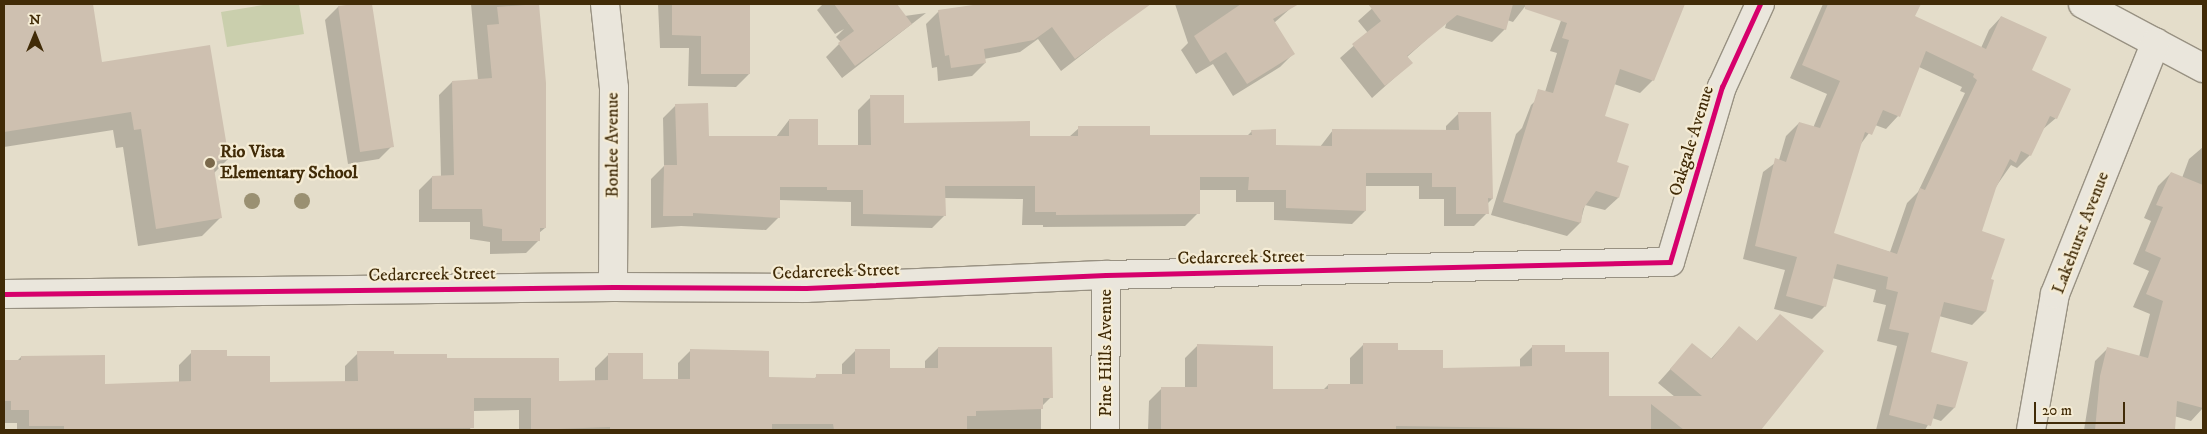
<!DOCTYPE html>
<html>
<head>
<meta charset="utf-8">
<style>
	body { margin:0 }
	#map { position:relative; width:2207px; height:434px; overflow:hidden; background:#e4ddca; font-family:"IM FELL DW Pica",serif }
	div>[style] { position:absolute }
	.green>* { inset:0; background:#cacfad }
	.shadow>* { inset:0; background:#0003 }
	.building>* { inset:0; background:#cec0b0 }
	.roads { filter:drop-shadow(1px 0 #989182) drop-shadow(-1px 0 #989182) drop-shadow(0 1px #989182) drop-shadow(0 -1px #989182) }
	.minor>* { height:28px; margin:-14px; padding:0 14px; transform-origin:14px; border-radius:14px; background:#eae6dc }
	.cycleway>* { height:5px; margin:-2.5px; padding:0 2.5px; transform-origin:2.5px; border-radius:2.5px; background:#d6006c }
	.trees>* { width:16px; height:16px; margin:-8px; border-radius:50%; background:#9a9072 }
	.dots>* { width:14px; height:14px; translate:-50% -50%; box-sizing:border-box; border:2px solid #f5ecd5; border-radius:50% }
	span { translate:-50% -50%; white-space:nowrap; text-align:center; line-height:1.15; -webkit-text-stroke:4.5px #f5ecd5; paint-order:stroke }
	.street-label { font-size:18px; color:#412b07 }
	.poi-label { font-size:18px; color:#412b07; font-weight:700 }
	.left { translate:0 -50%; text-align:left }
	.frame { position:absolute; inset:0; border:5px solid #412b07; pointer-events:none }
	.north { position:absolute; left:10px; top:10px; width:50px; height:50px; -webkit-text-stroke:4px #f5ecd5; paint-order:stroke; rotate:0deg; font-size:14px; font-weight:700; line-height:20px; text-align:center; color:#412b07 }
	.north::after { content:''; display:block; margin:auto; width:18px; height:22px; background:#412b07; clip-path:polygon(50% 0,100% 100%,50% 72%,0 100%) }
	.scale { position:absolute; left:2034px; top:402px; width:91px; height:22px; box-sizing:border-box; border:2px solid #412b07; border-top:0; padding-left:6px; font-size:15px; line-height:18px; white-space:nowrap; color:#412b07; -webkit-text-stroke:4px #f5ecd5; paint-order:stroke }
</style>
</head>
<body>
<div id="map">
	<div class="green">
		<div style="clip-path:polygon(269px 4px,299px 4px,304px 34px,227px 47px,221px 12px)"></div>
	</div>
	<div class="shadow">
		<div style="clip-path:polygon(4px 4px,91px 4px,101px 64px,228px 159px,213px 174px,220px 218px,202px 236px,138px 246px,123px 147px,116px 148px,113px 130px,4px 147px)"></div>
		<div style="clip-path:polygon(370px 4px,392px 146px,379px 159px,348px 164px,325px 20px,338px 7px)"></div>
		<div style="clip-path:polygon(471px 4px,538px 4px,544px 83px,545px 228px,539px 233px,539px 240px,526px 253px,490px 254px,490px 242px,470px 239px,470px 222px,419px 222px,419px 190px,432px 177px,441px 177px,439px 95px,452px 82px,478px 80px)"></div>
		<div style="clip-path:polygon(658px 4px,749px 4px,749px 74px,736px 87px,688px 86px,689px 48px,660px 48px)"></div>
		<div style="clip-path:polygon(823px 4px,876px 4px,848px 24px,926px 13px,842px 78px,826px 57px,841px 42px,836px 37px,844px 29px,835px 34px,817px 10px)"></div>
		<div style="clip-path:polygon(988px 4px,1012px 4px,1014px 18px,1033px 4px,1122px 4px,1131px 17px,1061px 71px,1038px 39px,1020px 52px,984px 59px,985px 63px,972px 76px,938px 81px,937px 67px,932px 68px,926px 24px,939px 11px)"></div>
		<div style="clip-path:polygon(1175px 4px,1290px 4px,1292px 7px,1274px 23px,1293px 54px,1280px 67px,1233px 96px,1213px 64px,1196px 74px,1181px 50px,1188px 43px)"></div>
		<div style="clip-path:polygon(1377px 4px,1412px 4px,1435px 32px,1407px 57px,1411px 63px,1372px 98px,1340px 58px,1368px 33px,1358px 21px)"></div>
		<div style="clip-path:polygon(1452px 4px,1527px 4px,1513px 22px,1507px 20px,1505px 29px,1492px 42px,1445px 28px)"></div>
		<div style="clip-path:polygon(1567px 4px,1642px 6px,1643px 4px,1683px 4px,1653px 80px,1640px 93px,1614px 84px,1603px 117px,1615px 163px,1618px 198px,1605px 210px,1585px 205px,1580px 223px,1567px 236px,1491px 215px,1516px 134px,1522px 128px,1531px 105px,1545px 92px,1557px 53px,1550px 51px)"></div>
		<div style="clip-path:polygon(evenodd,1823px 4px,1920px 4px,1913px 16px,1981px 48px,1989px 30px,2001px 17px,2056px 118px,2042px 130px,2030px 155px,2017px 168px,2011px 165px,1995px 188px,1980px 232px,1990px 280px,1985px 312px,1972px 325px,1939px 316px,1930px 353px,1966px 362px,1954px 408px,1941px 421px,1932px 418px,1925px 430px,1876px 430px,1897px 346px,1877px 341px,1886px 305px,1873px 302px,1876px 290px,1832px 278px,1825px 306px,1812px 319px,1774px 309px,1785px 270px,1743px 259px,1763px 172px,1779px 160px,1786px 136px,1799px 123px,1813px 128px,1827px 94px,1790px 78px,1823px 4px,1919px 67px,1962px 87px,1960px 91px,1965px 93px,1918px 192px,1907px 203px,1890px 252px,1832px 234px,1860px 145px,1875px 125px,1886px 129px,1898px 116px,1919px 67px)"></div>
		<div style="clip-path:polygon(871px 97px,903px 124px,1029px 137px,1069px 137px,1079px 128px,1148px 136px,1247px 136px,1252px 131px,1275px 146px,1320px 147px,1333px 130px,1446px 131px,1446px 126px,1459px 113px,1490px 113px,1492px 199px,1487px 204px,1487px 213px,1474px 226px,1444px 226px,1444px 199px,1419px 199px,1419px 186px,1365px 186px,1365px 211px,1352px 224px,1274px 220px,1274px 202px,1236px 202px,1236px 190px,1198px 190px,1198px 213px,1185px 226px,1043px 227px,1043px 225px,1022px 225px,1023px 199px,944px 198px,945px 215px,932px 228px,851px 226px,851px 202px,779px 200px,779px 217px,766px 230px,681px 226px,651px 228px,651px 179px,664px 166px,663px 118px,676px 105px,708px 137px,776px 137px,789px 120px,816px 147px,858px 146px,858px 110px)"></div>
		<div style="clip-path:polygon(2203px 147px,2203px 267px,2200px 274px,2203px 275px,2203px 408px,2191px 421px,2174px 416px,2173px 430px,2084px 430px,2095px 361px,2108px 348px,2139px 357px,2150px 314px,2133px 307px,2149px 271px,2133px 264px,2151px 221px,2144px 218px,2158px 186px,2171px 173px,2182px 178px,2189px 159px)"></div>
		<div style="clip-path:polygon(1780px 316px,1822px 351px,1759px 430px,1148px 430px,1149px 401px,1162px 388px,1185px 388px,1185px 358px,1198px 345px,1272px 390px,1323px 390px,1328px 385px,1350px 385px,1350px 358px,1363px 345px,1396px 352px,1442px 369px,1520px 367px,1520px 359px,1533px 346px,1564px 354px,1608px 397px,1675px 397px,1658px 383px,1692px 345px,1710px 360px,1739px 328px,1756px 342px)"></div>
		<div style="clip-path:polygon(938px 348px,1051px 397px,1041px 407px,1041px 430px,519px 430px,519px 410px,473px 411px,470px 430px,17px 430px,17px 423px,4px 423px,4px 362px,17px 361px,21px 357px,104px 385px,179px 383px,179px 365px,192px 352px,226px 357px,269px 383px,345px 383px,345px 366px,358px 353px,445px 359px,557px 382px,595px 382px,595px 368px,608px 355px,642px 381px,678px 381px,678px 363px,691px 350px,768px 378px,814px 379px,817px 376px,842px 376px,842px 364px,855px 351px,889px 369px,925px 369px,925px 361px)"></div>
	</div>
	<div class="building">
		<div style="clip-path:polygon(4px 4px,93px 4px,102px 62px,210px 45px,229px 159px,213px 162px,222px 218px,156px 229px,141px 129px,134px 130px,131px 112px,4px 132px)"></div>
		<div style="clip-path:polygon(354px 4px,372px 4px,394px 147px,360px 152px,338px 6px)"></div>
		<div style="clip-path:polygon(539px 4px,546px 83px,546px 228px,540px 228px,540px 241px,502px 241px,502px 229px,483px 226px,482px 209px,432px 209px,432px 176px,454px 175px,452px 81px,492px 78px,487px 25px,499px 24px,497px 7px)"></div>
		<div style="clip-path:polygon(672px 4px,750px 4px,750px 74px,701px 74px,701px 36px,672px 35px)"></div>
		<div style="clip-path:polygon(834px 4px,897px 4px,912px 24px,855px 66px,838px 43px,854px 31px)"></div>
		<div style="clip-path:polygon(980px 4px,1151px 4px,1075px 59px,1052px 27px,1034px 40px,984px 49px,986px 63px,951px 68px,949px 55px,945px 56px,938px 10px)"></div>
		<div style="clip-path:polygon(1241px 4px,1299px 4px,1273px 19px,1295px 54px,1247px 84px,1226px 52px,1210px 62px,1194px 36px)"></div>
		<div style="clip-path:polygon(1368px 4px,1513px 4px,1506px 30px,1457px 15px,1407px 56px,1413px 63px,1385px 86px,1352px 44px,1381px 21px)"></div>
		<div style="clip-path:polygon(1525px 4px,1685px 4px,1654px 81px,1620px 69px,1605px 116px,1629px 124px,1617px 162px,1629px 166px,1619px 198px,1596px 191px,1583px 209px,1581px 223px,1503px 202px,1538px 89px,1553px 93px,1569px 40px,1562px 38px,1567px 23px,1525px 9px)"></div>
		<div style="clip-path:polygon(evenodd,1828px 4px,1921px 4px,1915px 16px,1986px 49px,2001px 16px,2047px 37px,2032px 70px,2071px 89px,2057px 119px,2050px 116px,2031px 156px,2021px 151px,2016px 163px,2010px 159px,1996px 188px,1982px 231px,2005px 239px,1991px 279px,1994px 280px,1986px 312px,1944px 302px,1931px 352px,1968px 362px,1955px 408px,1937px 404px,1931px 426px,1889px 415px,1909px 333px,1889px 329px,1898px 292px,1886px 289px,1888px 277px,1837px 264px,1826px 307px,1786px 296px,1797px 257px,1755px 246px,1775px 158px,1786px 162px,1799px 122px,1820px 128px,1840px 81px,1802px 65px,1828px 4px,1926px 51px,1974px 74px,1973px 77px,1977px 80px,1925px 190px,1920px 188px,1897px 254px,1834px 233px,1865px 132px,1872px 135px,1883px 110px,1900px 117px,1926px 51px)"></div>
		<div style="clip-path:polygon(870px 95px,904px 95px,904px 123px,1030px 121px,1030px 136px,1078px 136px,1078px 126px,1150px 126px,1150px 135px,1252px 135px,1251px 130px,1276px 129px,1276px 145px,1332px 146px,1332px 129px,1459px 130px,1458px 112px,1491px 112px,1493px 199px,1488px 198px,1489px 214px,1456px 214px,1456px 187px,1432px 187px,1432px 173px,1366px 173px,1366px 211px,1286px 208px,1286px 190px,1248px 190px,1249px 177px,1200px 177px,1200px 214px,1056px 215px,1056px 212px,1035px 212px,1035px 186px,945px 186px,946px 216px,863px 214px,863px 190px,827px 190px,827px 187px,780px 187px,780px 218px,693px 213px,693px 216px,663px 216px,664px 165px,677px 165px,675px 104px,708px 103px,709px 136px,789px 136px,789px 119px,818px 119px,818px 145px,871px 145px)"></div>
		<div style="clip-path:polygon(2171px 172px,2203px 185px,2203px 408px,2177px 401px,2175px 430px,2095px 430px,2100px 376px,2107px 347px,2148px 358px,2163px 301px,2146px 294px,2161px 258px,2145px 251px,2163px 207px,2156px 205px)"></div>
		<div style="clip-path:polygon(1780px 314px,1824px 351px,1761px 430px,1684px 430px,1651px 404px,1651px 430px,1396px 426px,1396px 430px,1161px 430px,1161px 387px,1197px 387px,1197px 344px,1273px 346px,1273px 389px,1328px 389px,1328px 384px,1363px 384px,1363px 343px,1398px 343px,1398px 350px,1443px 350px,1443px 368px,1532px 366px,1532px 345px,1565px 345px,1565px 352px,1609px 352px,1609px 396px,1702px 396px,1670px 369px,1692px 343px,1712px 359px,1739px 326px,1757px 341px)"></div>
		<div style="clip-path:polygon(938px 347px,1052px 347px,1053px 398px,1043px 398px,1043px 409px,976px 411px,976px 416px,967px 416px,967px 430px,834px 430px,833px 424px,772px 424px,772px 430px,610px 430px,610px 427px,531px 430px,531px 398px,474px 398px,474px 428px,80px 430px,64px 429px,64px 426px,29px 426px,29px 410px,11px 410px,11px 401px,4px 401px,4px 360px,21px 360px,21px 356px,105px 355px,105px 384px,191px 381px,191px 350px,227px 350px,227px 356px,270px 356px,270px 382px,358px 381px,357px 351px,394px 351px,394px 354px,447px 354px,447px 358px,559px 358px,559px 381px,608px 380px,608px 353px,643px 353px,643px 379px,690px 379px,690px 349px,769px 351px,769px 377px,816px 378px,816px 374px,855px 374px,855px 349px,890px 349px,890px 368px,938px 368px)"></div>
	</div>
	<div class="roads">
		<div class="minor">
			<div style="left:605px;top:4px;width:84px;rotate:83.9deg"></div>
			<div style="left:614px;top:88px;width:199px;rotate:90.3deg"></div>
			<div style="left:2083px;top:4px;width:136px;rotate:28.1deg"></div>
			<div style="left:4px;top:294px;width:609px;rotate:-0.66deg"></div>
			<div style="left:613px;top:287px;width:193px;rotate:0.3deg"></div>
			<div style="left:806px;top:288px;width:300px;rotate:-2.5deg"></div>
			<div style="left:1106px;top:275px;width:564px;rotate:-1.32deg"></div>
			<div style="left:1670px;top:262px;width:183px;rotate:-73.5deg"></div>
			<div style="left:1722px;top:87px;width:91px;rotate:-65.4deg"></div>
			<div style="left:1105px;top:430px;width:155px;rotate:-89.6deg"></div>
			<div style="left:2031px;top:430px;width:138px;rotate:-80deg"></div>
			<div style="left:2055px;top:294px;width:271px;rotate:-68.2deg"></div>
		</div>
	</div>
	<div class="cycleway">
		<div style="left:4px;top:294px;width:609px;rotate:-0.66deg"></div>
		<div style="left:613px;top:287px;width:193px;rotate:0.3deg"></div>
		<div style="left:806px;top:288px;width:300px;rotate:-2.5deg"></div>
		<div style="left:1106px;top:275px;width:564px;rotate:-1.32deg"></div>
		<div style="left:1670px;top:262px;width:183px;rotate:-73.5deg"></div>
		<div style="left:1722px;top:87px;width:91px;rotate:-65.4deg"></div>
	</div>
	<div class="trees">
		<div style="left:252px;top:201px"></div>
		<div style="left:302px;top:201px"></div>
	</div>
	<div class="dots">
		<div style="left:210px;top:163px;background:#7a694b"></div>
	</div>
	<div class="street-label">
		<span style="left:1692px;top:141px;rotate:-73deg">Oakgale Avenue</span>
		<span style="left:613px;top:145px;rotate:-90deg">Bonlee Avenue</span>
		<span style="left:2081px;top:233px;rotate:-69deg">Lakehurst Avenue</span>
		<span style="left:1241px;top:258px;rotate:-1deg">Cedarcreek Street</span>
		<span style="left:836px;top:272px;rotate:-2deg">Cedarcreek Street</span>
		<span style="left:432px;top:275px;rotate:-1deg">Cedarcreek Street</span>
		<span style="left:1106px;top:353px;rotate:-90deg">Pine Hills Avenue</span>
	</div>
	<div class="poi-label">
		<span class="left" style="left:220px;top:163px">Rio Vista<br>Elementary School</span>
	</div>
	<div class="frame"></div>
	<div class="north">N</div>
	<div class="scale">20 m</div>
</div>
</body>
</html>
